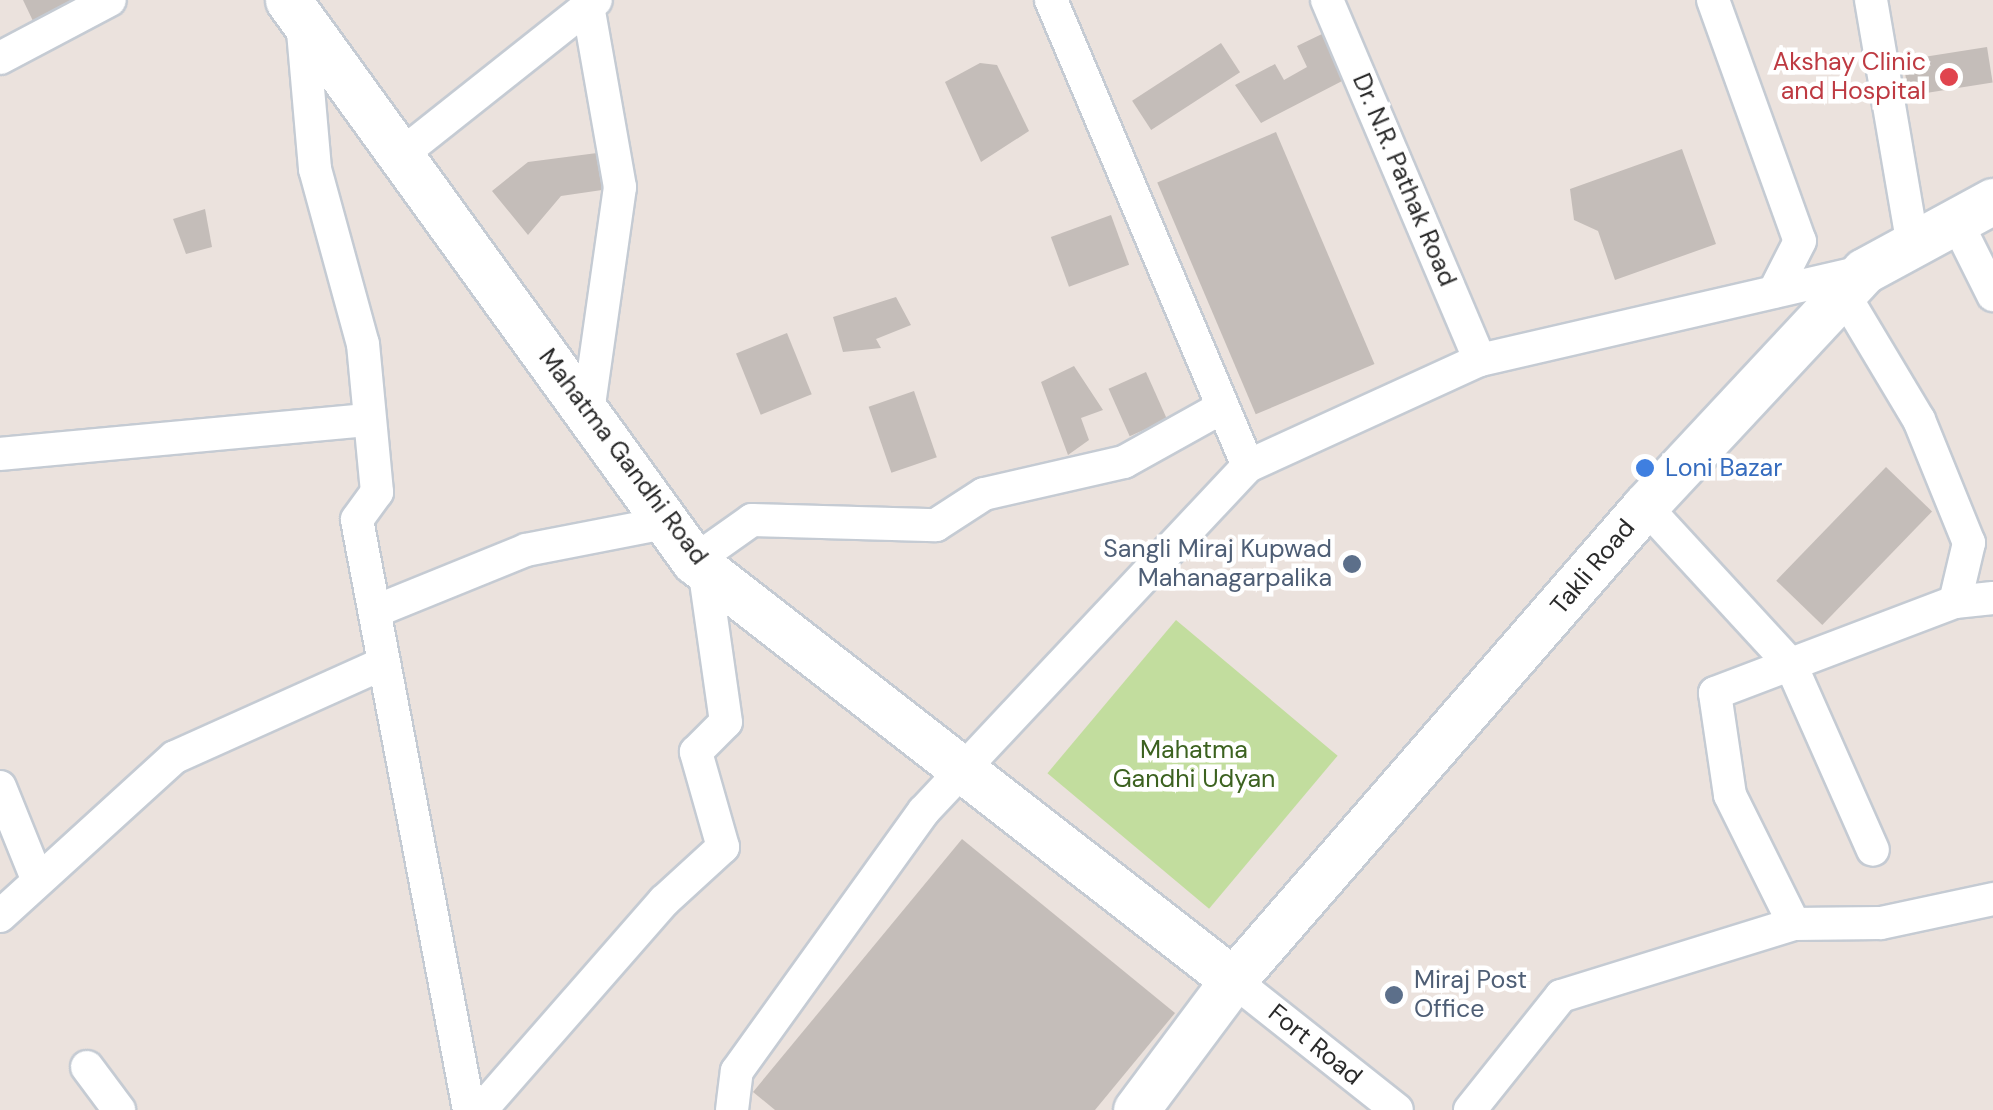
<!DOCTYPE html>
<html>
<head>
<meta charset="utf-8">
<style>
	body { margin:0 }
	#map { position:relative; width:1993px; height:1110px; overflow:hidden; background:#ebe2dd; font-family:"DM Sans",sans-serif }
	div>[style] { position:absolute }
	.green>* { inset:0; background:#c2dd9e; transform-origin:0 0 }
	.building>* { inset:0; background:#c4bdb9; transform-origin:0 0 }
	.roads { filter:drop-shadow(2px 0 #c5cbd3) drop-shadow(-2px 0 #c5cbd3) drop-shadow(0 2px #c5cbd3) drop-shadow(0 -2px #c5cbd3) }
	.street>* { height:32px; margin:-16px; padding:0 16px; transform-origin:16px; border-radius:16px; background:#fff }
	.secondary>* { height:45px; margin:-22.5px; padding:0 22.5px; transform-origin:22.5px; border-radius:22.5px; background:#fff }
	.dots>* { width:28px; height:28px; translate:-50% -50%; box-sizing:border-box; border:5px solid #fff; border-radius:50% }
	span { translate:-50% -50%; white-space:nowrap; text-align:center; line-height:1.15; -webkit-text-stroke:9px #fff; paint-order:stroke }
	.health-label { font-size:25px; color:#be3a42 }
	.right { translate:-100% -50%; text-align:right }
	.street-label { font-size:25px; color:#2a2a2a }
	.shop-label { font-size:25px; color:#366cbe }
	.left { translate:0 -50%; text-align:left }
	.service-label { font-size:25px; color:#4e5e75 }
	.park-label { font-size:25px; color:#3c6220 }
</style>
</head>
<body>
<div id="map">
	<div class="green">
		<div style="left:1176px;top:620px;width:211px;height:200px;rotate:40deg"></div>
	</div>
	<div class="building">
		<div style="clip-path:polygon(23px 0,75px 0,77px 4px,33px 21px)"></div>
		<div style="clip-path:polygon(1322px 34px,1346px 79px,1261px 123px,1235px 85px,1275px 64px,1284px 80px,1307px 67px,1297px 46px)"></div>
		<div style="left:1221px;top:43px;width:35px;height:106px;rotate:57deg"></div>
		<div style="left:1987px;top:47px;width:36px;height:85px;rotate:81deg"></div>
		<div style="clip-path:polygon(980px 63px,997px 65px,1029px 131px,981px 162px,945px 82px)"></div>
		<div style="left:1276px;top:132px;width:252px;height:129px;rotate:67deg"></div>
		<div style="clip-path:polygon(1682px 149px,1716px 244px,1615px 280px,1598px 231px,1574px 220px,1570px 189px)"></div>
		<div style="clip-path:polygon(597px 153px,602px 190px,561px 196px,528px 235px,492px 191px,528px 162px)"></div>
		<div style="clip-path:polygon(205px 209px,212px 247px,186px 254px,173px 219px)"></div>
		<div style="left:1111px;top:215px;width:53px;height:64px;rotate:70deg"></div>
		<div style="clip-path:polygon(896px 297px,911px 325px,876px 339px,881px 348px,843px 352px,833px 317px)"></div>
		<div style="left:787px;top:333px;width:66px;height:55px;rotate:68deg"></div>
		<div style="clip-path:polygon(1074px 366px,1103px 410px,1081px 418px,1089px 440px,1068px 455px,1041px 382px)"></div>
		<div style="left:1146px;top:372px;width:52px;height:41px;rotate:66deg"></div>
		<div style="left:914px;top:391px;width:70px;height:48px;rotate:71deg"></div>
		<div style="left:1886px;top:467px;width:64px;height:158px;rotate:44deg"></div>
		<div style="clip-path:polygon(962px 839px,1175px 1013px,1095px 1110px,775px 1110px,753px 1092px)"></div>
	</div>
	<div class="roads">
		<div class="street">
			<div style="left:587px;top:0;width:190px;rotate:80deg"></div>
			<div style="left:620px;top:187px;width:226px;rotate:98.1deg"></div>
			<div style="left:1327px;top:0;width:391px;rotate:67deg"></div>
			<div style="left:1713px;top:0;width:256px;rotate:70.2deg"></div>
			<div style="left:1800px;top:241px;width:57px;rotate:117deg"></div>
			<div style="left:1871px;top:0;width:249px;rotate:80.3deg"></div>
			<div style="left:302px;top:20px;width:150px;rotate:85deg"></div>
			<div style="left:315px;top:169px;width:181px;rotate:74.7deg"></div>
			<div style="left:363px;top:344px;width:149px;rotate:84.6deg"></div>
			<div style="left:377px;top:492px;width:34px;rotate:126deg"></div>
			<div style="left:357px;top:520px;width:601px;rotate:79.25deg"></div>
			<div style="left:0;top:58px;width:124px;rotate:-27.8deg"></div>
			<div style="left:403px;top:153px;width:246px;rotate:-38.4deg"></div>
			<div style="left:1956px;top:221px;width:83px;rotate:63.4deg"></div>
			<div style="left:0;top:454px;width:366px;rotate:-5.3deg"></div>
			<div style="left:1248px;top:466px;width:255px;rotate:-24.6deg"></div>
			<div style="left:1480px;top:360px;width:394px;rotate:-13deg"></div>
			<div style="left:1645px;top:506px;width:216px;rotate:47.4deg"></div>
			<div style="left:1791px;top:665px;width:202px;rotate:66.1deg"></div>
			<div style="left:694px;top:561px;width:71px;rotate:-35.3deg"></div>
			<div style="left:752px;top:520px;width:184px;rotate:1.6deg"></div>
			<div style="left:936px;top:525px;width:57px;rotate:-32.9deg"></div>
			<div style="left:984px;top:494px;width:144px;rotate:-12.9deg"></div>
			<div style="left:1124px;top:462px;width:111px;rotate:-29.1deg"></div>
			<div style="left:1955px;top:602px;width:38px;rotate:-6deg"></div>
			<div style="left:376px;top:611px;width:162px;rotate:-22.1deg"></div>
			<div style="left:526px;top:550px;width:147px;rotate:-11deg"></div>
			<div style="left:0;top:787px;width:101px;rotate:68deg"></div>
			<div style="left:0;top:916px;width:236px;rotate:-42.3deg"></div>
			<div style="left:175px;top:757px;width:229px;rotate:-24.2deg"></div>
			<div style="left:1794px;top:924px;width:144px;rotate:-116.4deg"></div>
			<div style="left:1730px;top:795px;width:103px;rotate:-98.4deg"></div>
			<div style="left:1715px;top:693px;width:257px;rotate:-20.8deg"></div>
			<div style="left:1955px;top:602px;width:61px;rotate:-76.7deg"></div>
			<div style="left:1969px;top:543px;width:133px;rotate:-112.1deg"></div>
			<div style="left:1919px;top:420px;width:148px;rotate:-120.9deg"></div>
			<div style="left:1233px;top:980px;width:209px;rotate:38.4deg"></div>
			<div style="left:87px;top:1067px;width:54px;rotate:53.3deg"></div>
			<div style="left:481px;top:1110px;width:278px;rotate:-48.8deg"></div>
			<div style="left:664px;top:901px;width:80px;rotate:-42.5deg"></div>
			<div style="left:723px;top:847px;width:99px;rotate:-105.9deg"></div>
			<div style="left:696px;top:752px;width:42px;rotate:-45deg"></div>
			<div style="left:726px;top:722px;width:156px;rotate:-98.1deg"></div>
			<div style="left:732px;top:1110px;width:39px;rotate:-83deg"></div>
			<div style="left:737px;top:1071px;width:320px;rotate:-54.3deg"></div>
			<div style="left:924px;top:811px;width:473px;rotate:-46.8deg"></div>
			<div style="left:1248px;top:466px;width:506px;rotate:-112.92deg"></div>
			<div style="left:1470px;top:1110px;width:146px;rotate:-51.4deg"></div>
			<div style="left:1561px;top:996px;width:244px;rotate:-17.2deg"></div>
			<div style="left:1794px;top:924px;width:87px;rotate:-0.7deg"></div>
			<div style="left:1881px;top:923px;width:115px;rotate:-12.1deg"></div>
		</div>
		<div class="secondary">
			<div style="left:288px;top:0;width:693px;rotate:54.11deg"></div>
			<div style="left:694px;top:561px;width:683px;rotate:37.86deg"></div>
			<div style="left:1136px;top:1110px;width:162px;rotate:-53.3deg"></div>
			<div style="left:1233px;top:980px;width:628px;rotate:-49deg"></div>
			<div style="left:1645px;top:506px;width:321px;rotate:-47deg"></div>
			<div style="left:1864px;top:271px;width:147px;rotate:-28.5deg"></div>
		</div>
	</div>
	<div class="dots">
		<div style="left:1949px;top:77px;background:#e0444e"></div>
		<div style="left:1645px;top:468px;background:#3f7fe0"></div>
		<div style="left:1352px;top:564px;background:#5c6f8a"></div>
		<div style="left:1394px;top:995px;background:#5c6f8a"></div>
	</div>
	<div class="health-label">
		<span class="right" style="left:1926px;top:77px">Akshay Clinic<br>and Hospital</span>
	</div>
	<div class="street-label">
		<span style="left:1404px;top:180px;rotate:67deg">Dr. N.R. Pathak Road</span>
		<span style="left:623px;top:457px;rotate:53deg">Mahatma Gandhi Road</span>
		<span style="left:1593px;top:567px;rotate:-50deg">Takli Road</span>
		<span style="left:1315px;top:1045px;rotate:39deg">Fort Road</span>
	</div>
	<div class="shop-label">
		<span class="left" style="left:1665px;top:468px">Loni Bazar</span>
	</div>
	<div class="service-label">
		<span class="right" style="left:1332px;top:564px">Sangli Miraj Kupwad<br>Mahanagarpalika</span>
		<span class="left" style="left:1414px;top:995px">Miraj Post<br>Office</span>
	</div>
	<div class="park-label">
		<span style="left:1194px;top:765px">Mahatma<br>Gandhi Udyan</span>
	</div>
</div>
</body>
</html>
